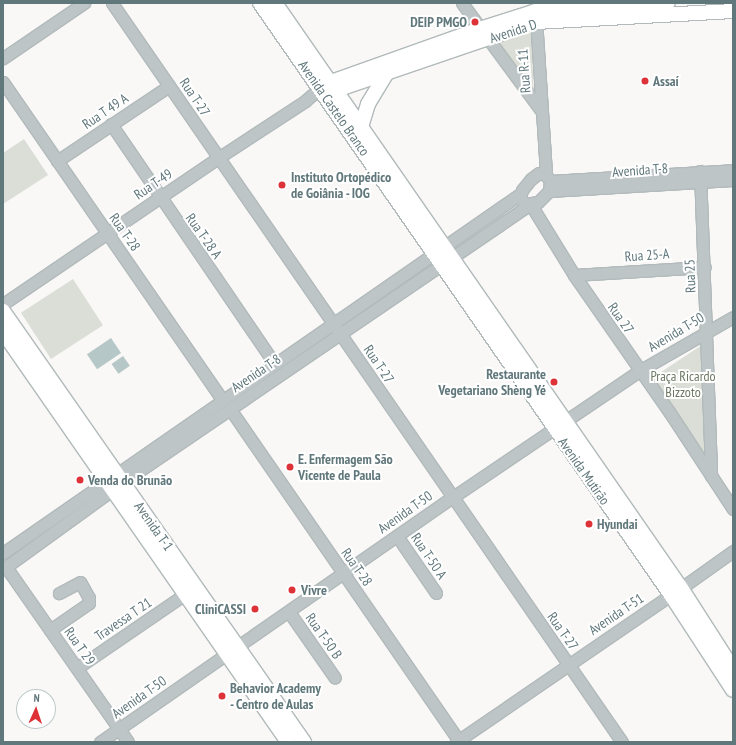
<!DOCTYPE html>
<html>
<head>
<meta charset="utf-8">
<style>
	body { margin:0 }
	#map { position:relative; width:736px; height:745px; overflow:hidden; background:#f9f8f7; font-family:"PT Sans Narrow",sans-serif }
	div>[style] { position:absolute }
	.green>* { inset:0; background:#dbded6; transform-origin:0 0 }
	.water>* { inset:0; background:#b5c7c7; transform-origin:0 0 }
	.roads { filter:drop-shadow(1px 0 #b2babb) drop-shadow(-1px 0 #b2babb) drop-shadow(0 1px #b2babb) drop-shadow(0 -1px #b2babb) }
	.minor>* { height:11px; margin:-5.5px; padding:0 5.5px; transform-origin:5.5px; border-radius:5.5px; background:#bec5c7 }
	.major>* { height:14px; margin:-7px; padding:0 7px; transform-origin:7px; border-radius:7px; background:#fff }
	.dots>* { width:11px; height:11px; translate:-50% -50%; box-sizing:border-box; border:2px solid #fff; border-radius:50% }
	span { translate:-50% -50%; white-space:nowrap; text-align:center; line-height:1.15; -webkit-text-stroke:4px #fff; paint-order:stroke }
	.poi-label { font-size:14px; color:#60777b; font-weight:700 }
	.right { translate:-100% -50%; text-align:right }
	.left { translate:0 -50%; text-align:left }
	.street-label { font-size:14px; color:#60777b }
	.park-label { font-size:14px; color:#6d7964 }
	.frame { position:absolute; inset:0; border:4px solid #60777b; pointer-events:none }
	.north { position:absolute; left:16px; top:689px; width:40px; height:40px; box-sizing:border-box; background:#fff; border:1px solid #bfc9ca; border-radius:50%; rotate:3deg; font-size:11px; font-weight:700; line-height:16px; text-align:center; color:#60777b }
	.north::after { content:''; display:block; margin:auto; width:14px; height:18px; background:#de3239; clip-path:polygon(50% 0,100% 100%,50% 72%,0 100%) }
</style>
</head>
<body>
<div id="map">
	<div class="green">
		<div style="clip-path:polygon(531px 30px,534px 96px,492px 41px)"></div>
		<div style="clip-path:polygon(24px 139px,48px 175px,3px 204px,3px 153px)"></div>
		<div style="left:73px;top:279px;width:55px;height:62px;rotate:57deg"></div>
		<div style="clip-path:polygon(702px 345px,709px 459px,652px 378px)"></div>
	</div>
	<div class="water">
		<div style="left:111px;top:338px;width:18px;height:29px;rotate:56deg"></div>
		<div style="left:123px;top:356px;width:12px;height:14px;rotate:55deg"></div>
	</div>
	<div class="roads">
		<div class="minor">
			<div style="left:112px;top:3px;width:898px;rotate:55.39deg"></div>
			<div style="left:462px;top:3px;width:135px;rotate:53.7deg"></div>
			<div style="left:535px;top:3px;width:172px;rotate:86.3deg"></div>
			<div style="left:3px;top:58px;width:98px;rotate:-34.2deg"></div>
			<div style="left:3px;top:82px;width:385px;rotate:55.4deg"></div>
			<div style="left:111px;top:124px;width:289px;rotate:55.7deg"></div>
			<div style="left:57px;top:161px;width:135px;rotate:-33.8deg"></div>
			<div style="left:700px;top:171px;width:305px;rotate:87.9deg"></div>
			<div style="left:539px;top:173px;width:7px;rotate:16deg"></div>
			<div style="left:546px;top:175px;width:7px;rotate:56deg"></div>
			<div style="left:550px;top:181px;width:10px;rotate:96deg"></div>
			<div style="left:549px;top:191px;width:16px;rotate:135deg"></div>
			<div style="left:538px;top:202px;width:13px;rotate:171deg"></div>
			<div style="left:525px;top:204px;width:8px;rotate:-130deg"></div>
			<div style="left:520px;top:198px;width:8px;rotate:-76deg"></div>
			<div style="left:522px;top:190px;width:14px;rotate:-51deg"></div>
			<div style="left:531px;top:179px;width:10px;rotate:-37deg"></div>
			<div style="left:550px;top:181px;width:183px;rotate:-3.4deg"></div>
			<div style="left:549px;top:191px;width:184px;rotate:-3.4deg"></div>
			<div style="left:531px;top:205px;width:82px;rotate:58.4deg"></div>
			<div style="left:574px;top:275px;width:168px;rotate:55.2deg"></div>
			<div style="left:670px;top:413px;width:115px;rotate:56.7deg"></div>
			<div style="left:574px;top:275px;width:131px;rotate:-3.5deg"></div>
			<div style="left:3px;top:304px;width:260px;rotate:-34.2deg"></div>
			<div style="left:218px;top:158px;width:104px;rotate:-33.2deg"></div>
			<div style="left:305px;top:101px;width:20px;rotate:-41deg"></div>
			<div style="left:230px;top:409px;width:405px;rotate:55.4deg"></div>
			<div style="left:397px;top:536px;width:69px;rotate:55.6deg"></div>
			<div style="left:3px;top:553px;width:629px;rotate:-34.78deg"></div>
			<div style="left:6px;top:567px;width:213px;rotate:55.1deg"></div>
			<div style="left:3px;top:569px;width:148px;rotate:-35.9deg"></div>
			<div style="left:123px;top:482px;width:491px;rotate:-34.3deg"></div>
			<div style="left:289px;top:612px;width:80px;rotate:55.1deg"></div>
			<div style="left:50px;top:630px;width:47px;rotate:-34.7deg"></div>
			<div style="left:89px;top:603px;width:5px;rotate:-90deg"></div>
			<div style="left:89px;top:598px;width:18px;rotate:-119deg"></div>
			<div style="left:80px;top:582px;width:24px;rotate:152deg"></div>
			<div style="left:77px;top:668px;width:131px;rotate:-34.4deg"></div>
			<div style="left:100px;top:742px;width:430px;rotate:-34.8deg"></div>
			<div style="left:453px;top:497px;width:225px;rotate:-34.1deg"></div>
			<div style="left:639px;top:371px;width:108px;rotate:-29.9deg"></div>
			<div style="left:456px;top:742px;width:273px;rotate:-34.4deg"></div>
			<div style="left:681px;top:588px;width:64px;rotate:-35.4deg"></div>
		</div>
		<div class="major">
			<div style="left:260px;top:3px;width:721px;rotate:55.23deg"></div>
			<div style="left:671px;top:595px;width:113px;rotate:56.9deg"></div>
			<div style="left:275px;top:3px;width:712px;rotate:55.24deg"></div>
			<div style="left:681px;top:588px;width:96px;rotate:57.3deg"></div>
			<div style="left:328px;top:83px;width:161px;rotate:-19.6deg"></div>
			<div style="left:480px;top:29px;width:59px;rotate:-17.8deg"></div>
			<div style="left:536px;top:11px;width:132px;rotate:-3.5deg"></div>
			<div style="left:327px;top:93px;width:221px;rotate:-18.8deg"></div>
			<div style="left:536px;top:22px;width:197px;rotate:-3.2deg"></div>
			<div style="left:361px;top:127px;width:24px;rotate:-73deg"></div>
			<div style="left:368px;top:104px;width:37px;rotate:-59deg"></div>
			<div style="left:3px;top:311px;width:526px;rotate:55.07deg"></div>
			<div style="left:3px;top:332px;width:499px;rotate:55.2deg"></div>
		</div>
	</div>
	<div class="dots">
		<div style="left:475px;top:22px;background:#de3239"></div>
		<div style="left:645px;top:81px;background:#de3239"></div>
		<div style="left:282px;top:185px;background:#de3239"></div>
		<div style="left:554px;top:382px;background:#de3239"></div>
		<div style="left:290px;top:467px;background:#de3239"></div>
		<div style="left:80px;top:480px;background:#de3239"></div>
		<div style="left:589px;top:524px;background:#de3239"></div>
		<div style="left:292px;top:590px;background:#de3239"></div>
		<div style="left:255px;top:609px;background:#de3239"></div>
		<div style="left:222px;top:696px;background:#de3239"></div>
	</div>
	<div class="poi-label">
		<span class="right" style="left:467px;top:22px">DEIP PMGO</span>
		<span class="left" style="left:653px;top:81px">Assaí</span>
		<span class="left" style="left:291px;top:185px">Instituto Ortopédico<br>de Goiânia - IOG</span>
		<span class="right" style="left:546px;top:382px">Restaurante<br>Vegetariano Shèng Yé</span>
		<span class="left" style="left:298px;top:467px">E. Enfermagem São<br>Vicente de Paula</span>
		<span class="left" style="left:88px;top:480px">Venda do Brunão</span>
		<span class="left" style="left:597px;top:524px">Hyundai</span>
		<span class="left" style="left:301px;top:590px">Vivre</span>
		<span class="right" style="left:246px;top:609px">CliniCASSI</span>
		<span class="left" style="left:230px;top:696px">Behavior Academy<br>- Centro de Aulas</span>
	</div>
	<div class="street-label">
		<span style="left:513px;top:31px;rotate:-18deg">Avenida D</span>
		<span style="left:524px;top:71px;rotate:-94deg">Rua R-11</span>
		<span style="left:195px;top:97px;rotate:56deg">Rua T-27</span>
		<span style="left:334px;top:108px;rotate:55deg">Avenida Castelo Branco</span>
		<span style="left:105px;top:111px;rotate:-34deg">Rua T 49 A</span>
		<span style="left:640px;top:170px;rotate:-4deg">Avenida T-8</span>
		<span style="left:153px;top:184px;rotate:-34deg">Rua T-49</span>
		<span style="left:125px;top:232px;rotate:55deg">Rua T-28</span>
		<span style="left:204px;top:236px;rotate:55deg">Rua T-28 A</span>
		<span style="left:647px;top:255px;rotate:-4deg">Rua 25-A</span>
		<span style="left:690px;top:276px;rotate:-92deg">Rua 25</span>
		<span style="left:621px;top:318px;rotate:55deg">Rua 27</span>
		<span style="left:676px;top:332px;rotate:-31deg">Avenida T-50</span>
		<span style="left:379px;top:364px;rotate:56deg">Rua T-27</span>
		<span style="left:256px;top:373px;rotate:-34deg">Avenida T-8</span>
		<span style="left:584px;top:471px;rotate:55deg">Avenida Mutirão</span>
		<span style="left:405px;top:512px;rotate:-35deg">Avenida T-50</span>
		<span style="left:154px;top:526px;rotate:55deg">Avenida T-1</span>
		<span style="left:429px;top:556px;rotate:56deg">Rua T-50 A</span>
		<span style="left:357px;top:567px;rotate:55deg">Rua T-28</span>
		<span style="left:616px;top:614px;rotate:-34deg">Avenida T-51</span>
		<span style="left:123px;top:619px;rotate:-34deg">Travessa T 21</span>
		<span style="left:563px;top:631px;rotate:55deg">Rua T-27</span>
		<span style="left:324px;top:636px;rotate:55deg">Rua T-50 B</span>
		<span style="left:80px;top:646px;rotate:55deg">Rua T 29</span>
		<span style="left:139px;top:697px;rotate:-35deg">Avenida T-50</span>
	</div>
	<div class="park-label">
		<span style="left:683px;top:384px">Praça Ricardo<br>Bizzoto</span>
	</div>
	<div class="frame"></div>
	<div class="north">N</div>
</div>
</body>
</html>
